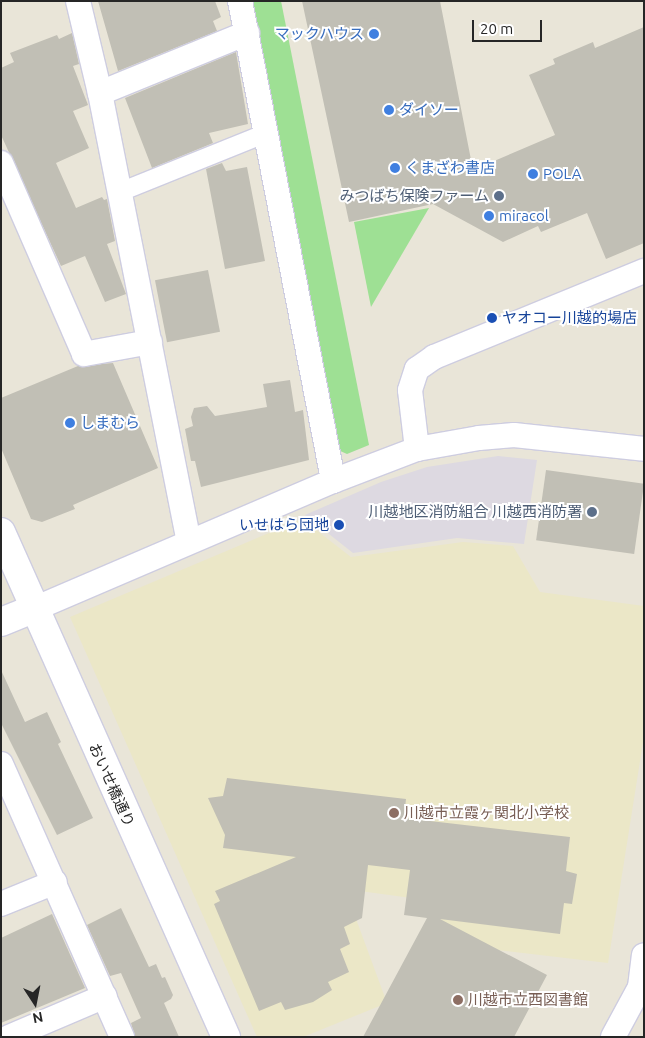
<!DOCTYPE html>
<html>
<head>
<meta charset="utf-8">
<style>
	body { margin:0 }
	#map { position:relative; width:645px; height:1038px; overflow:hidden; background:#e9e5d8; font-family:Ubuntu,"Noto Sans JP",sans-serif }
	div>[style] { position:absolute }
	.industrial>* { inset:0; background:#ddd9e1 }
	.education>* { inset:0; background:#ebe7c7 }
	.green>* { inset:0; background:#9ee094 }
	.building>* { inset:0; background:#c1bfb5; transform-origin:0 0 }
	.roads { filter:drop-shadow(1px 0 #cecde0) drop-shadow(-1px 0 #cecde0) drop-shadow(0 1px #cecde0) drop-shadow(0 -1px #cecde0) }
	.pedestrian>* { height:18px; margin:-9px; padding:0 9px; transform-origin:9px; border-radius:9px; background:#fff }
	.minor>* { height:24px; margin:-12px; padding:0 12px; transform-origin:12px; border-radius:12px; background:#fff }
	.tertiary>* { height:28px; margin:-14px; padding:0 14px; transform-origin:14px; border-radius:14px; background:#fff }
	.dots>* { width:14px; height:14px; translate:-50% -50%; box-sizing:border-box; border:2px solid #fff; border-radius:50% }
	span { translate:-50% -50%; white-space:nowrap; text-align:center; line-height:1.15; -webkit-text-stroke:4px #fff; paint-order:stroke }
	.shop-label { font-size:15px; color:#366cbe }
	.right { translate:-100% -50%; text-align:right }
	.left { translate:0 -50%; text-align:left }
	.service-label { font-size:15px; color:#4e5e75 }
	.transit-label { font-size:15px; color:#164399 }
	.street-label { font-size:15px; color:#262626 }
	.education-label { font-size:15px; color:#785e54 }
	.frame { position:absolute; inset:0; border:2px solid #262626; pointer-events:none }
	.north { position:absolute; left:10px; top:978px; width:50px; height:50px; -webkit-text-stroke:4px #fff; paint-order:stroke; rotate:169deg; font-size:14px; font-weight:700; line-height:20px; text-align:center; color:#262626 }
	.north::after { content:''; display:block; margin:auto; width:18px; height:22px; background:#262626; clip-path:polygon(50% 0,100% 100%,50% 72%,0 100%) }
	.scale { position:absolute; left:472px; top:20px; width:70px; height:22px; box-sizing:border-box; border:2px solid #262626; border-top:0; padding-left:6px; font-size:15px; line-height:18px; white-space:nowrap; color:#262626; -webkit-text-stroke:4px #fff; paint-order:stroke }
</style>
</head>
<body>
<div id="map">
	<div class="industrial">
		<div style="clip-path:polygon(498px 456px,537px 460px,524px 544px,457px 538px,353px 553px,305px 515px,381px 482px,427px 467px)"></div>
	</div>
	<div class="education">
		<div style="clip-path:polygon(302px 519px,351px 557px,463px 542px,513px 546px,540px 592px,644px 606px,644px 736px,608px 963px,437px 943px,441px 902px,345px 889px,387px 1003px,303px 1037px,257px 1037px,70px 617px)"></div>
	</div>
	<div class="green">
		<div style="clip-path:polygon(247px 1px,281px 1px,369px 445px,347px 454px,338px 450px)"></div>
		<div style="clip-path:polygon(429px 208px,371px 307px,354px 222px)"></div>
	</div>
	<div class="building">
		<div style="clip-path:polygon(98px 1px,215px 1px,221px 17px,213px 21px,217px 31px,118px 71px)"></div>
		<div style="clip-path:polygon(302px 1px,440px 1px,473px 170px,555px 135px,529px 75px,555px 64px,553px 59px,593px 42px,595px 48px,644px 27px,644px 243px,606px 259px,587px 213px,541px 232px,538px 226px,503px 242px,433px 204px,349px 222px)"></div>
		<div style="clip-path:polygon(72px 33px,79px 64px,73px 66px,88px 105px,73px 111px,89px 148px,56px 163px,76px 208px,102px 197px,104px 200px,107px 199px,115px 241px,107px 244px,126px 294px,105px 302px,85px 256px,61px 266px,1px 135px,1px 68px,14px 62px,10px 53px,57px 35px,59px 39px)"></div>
		<div style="clip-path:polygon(236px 52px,248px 124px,209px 133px,213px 143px,152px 168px,125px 98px)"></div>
		<div style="clip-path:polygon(222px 163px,226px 171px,247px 167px,265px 261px,225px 269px,206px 169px)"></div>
		<div style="left:208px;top:270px;width:63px;height:54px;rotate:79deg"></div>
		<div style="clip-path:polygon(113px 363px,158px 468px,73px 505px,75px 509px,42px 522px,31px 519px,1px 448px,1px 398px,78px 366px)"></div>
		<div style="clip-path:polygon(290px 380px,295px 412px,303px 410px,309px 460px,201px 487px,195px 461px,191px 461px,185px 429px,193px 426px,191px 417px,194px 408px,207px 406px,215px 416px,267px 407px,263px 384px)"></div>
		<div style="left:546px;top:470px;width:99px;height:71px;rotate:8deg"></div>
		<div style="clip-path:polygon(1px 670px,25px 722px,47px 712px,61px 742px,58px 744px,93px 818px,57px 835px,1px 723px)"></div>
		<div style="clip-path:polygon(227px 778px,406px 799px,404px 818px,570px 837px,566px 871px,577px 874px,572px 904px,564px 903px,560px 934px,440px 919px,547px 975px,514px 1037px,363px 1037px,427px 918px,404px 915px,410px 870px,368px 865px,362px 918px,344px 927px,350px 944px,340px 949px,349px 972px,328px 982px,332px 990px,313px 1002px,285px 1010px,281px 1002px,259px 1011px,214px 904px,220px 901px,215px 891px,296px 857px,223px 848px,225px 835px,208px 798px,223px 796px)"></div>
		<div style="clip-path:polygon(121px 908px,149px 967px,156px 964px,162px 978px,165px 977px,173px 995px,171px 999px,164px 1003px,179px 1037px,135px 1037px,131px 1023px,141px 1018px,121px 973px,110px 976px,87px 925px)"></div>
		<div style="clip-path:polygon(52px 914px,85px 988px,1px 1023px,1px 938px)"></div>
	</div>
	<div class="roads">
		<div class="pedestrian">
			<div style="left:120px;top:192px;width:158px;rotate:-21.9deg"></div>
		</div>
		<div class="minor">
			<div style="left:78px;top:1px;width:95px;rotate:76.6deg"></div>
			<div style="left:100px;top:93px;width:457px;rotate:78.8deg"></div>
			<div style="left:240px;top:1px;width:489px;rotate:79deg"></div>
			<div style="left:100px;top:93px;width:159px;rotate:-22.2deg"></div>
			<div style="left:1px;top:163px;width:208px;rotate:66.5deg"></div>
			<div style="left:84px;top:354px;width:67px;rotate:-10.3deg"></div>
			<div style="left:417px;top:449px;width:59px;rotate:-96.8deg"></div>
			<div style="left:410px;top:390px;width:22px;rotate:-72deg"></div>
			<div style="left:417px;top:369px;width:21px;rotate:-35deg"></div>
			<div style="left:434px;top:357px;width:227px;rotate:-22.3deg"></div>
			<div style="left:34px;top:609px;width:325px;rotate:-23.2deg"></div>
			<div style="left:333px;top:481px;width:90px;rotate:-20.9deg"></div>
			<div style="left:417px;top:449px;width:63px;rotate:-10.1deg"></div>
			<div style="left:479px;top:438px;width:35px;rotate:-5deg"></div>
			<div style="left:514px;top:435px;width:131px;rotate:6.1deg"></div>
			<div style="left:1px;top:764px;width:299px;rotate:66.1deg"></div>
			<div style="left:1px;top:904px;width:58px;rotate:-22.2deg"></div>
			<div style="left:9px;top:1037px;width:104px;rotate:-23.1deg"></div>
			<div style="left:613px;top:1037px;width:57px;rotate:-61.6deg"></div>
			<div style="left:640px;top:987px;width:32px;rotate:-83deg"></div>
		</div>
		<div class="tertiary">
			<div style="left:1px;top:532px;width:553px;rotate:65.98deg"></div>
			<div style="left:1px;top:622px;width:35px;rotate:-22deg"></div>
		</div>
	</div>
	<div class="dots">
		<div style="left:374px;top:34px;background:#3f7fe0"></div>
		<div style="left:389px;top:110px;background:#3f7fe0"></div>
		<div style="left:395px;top:168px;background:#3f7fe0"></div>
		<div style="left:533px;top:174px;background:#3f7fe0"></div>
		<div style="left:499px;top:196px;background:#5c6f8a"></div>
		<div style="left:489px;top:216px;background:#3f7fe0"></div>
		<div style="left:492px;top:318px;background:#1a4fb4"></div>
		<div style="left:70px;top:423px;background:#3f7fe0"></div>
		<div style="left:592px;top:512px;background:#5c6f8a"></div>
		<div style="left:339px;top:525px;background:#1a4fb4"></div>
		<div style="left:394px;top:813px;background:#8d6e63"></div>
		<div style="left:458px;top:1000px;background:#8d6e63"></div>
	</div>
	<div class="shop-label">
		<span class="right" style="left:364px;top:34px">マックハウス</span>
		<span class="left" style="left:399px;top:110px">ダイソー</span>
		<span class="left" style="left:405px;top:168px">くまざわ書店</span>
		<span class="left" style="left:543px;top:174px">POLA</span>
		<span class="left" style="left:499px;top:216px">miracol</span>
		<span class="left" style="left:80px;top:423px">しまむら</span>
	</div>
	<div class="service-label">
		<span class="right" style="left:489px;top:196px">みつばち保険ファーム</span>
		<span class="right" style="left:582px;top:512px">川越地区消防組合 川越西消防署</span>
	</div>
	<div class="transit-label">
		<span class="left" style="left:502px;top:318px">ヤオコー川越的場店</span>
		<span class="right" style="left:329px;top:525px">いせはら団地</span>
	</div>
	<div class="street-label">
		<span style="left:112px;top:785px;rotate:66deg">おいせ橋通り</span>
	</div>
	<div class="education-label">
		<span class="left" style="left:404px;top:813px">川越市立霞ヶ関北小学校</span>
		<span class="left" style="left:468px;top:1000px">川越市立西図書館</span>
	</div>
	<div class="frame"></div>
	<div class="north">N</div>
	<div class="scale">20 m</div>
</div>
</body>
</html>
